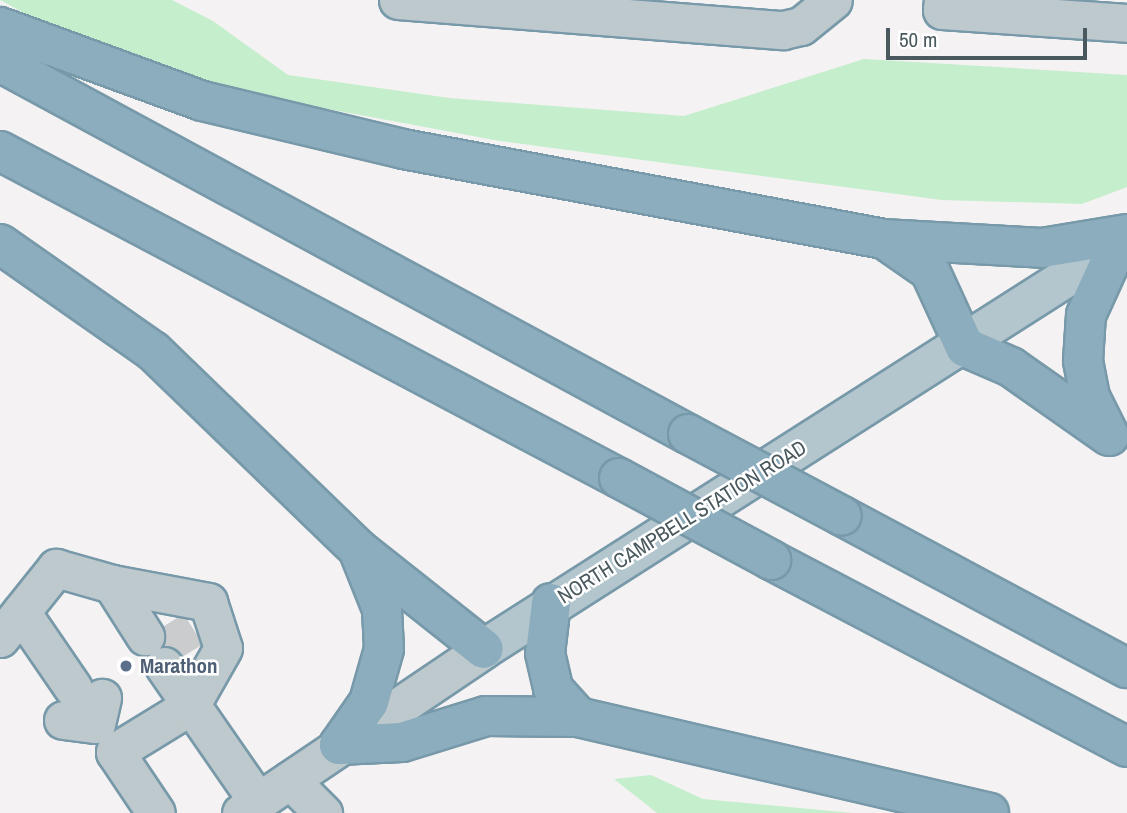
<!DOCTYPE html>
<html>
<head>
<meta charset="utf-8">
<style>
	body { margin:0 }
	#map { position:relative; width:1127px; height:813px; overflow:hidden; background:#f4f2f2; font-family:"Archivo Narrow",sans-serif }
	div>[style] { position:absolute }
	.green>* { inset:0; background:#c4eecc }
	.minor-tunnel>* { height:37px; margin-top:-18.5px; transform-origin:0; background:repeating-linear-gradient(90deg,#cacccd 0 37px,transparent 0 55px) }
	.roads { filter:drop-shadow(2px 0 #7799a9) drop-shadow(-2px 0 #7799a9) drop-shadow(0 2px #7799a9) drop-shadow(0 -2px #7799a9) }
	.minor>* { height:37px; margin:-18.5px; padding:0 18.5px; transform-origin:18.5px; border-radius:18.5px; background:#bec9cd }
	.major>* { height:38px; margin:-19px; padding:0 19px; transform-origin:19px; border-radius:19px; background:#b3c6ce }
	.highway>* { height:38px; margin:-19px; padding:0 19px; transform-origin:19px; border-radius:19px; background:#8cadbd }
	.bridges { filter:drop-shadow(2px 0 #7799a9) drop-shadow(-2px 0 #7799a9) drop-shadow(0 2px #7799a9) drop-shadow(0 -2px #7799a9) }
	.highway-bridge>* { height:38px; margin:-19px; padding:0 19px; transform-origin:19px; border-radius:19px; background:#8cadbd }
	.dots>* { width:19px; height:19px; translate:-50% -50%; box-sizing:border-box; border:4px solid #fff; border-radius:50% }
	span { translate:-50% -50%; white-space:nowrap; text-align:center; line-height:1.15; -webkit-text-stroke:5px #fff; paint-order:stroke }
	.street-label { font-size:21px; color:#4a595e }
	.service-label { font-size:21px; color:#4e5e75; font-weight:700 }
	.left { translate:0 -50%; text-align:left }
	.scale { position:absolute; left:886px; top:28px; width:201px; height:32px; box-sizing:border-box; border:4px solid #4a595e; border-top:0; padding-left:9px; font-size:21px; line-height:24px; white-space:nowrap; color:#4a595e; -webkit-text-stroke:5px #fff; paint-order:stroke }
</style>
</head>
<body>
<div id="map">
	<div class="green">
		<div style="clip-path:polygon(0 0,172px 0,213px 21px,288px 75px,449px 98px,684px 116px,864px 59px,1127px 75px,1127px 187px,1082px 204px,942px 200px,500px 141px,252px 95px,74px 40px)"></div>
		<div style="clip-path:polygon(651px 775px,703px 799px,853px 813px,657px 813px,614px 779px)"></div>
	</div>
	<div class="minor-tunnel">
		<div style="left:168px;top:623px;width:36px;rotate:58deg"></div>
	</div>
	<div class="roads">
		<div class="minor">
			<div style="left:398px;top:0;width:386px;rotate:4.5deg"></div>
			<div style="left:783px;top:30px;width:18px;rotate:-13deg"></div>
			<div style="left:801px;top:26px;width:41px;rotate:-39.1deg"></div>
			<div style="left:943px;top:0;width:10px;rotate:96deg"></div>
			<div style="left:942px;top:10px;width:185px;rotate:4deg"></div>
			<div style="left:112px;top:584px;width:98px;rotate:10.6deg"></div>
			<div style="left:208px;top:602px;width:48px;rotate:71.9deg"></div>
			<div style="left:223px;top:648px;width:67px;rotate:119.6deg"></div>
			<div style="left:190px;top:706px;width:88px;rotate:148.5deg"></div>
			<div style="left:115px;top:752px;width:73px;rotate:56.1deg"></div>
			<div style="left:21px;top:612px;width:92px;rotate:55.6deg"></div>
			<div style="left:0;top:638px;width:90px;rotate:-51.3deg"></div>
			<div style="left:56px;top:568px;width:58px;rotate:15.9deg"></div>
			<div style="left:112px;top:584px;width:62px;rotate:57.6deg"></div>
			<div style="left:164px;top:666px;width:165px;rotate:55.3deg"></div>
			<div style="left:63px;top:720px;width:33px;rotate:7deg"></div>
			<div style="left:96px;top:724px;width:27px;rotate:-77deg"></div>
			<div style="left:290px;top:780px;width:47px;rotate:45deg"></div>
			<div style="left:241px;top:813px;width:293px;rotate:-34deg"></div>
		</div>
		<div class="major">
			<div style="left:484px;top:649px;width:763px;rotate:-32.52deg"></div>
		</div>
		<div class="highway">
			<div style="left:0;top:27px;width:215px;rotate:20.1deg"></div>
			<div style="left:202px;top:101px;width:207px;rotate:13.4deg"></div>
			<div style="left:403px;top:149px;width:488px;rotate:10.6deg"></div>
			<div style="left:883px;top:239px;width:159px;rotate:3.2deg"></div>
			<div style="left:1042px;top:248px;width:86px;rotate:-9.4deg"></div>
			<div style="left:0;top:62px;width:782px;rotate:28.4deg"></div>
			<div style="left:0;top:151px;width:700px;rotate:27.85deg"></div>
			<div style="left:884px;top:239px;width:56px;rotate:34.8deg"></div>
			<div style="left:930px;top:271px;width:84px;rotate:65.3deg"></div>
			<div style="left:965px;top:347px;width:50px;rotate:23.5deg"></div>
			<div style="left:1011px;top:367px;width:120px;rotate:35.1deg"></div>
			<div style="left:0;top:244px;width:187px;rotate:35deg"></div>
			<div style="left:153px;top:351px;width:286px;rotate:44deg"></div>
			<div style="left:359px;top:550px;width:159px;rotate:38.4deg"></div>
			<div style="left:1108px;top:433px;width:40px;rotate:-116.6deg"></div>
			<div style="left:1090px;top:397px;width:37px;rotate:-101deg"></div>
			<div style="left:1083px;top:361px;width:46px;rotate:-86.3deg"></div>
			<div style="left:1086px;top:315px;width:75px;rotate:-65.5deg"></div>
			<div style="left:842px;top:516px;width:323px;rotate:28.1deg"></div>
			<div style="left:771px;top:560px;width:402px;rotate:27.7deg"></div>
			<div style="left:551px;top:603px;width:50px;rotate:96.8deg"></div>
			<div style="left:545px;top:653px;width:37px;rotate:77deg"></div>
			<div style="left:553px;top:689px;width:38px;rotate:48deg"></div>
			<div style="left:339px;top:745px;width:63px;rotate:-2.7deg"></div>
			<div style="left:402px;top:742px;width:88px;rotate:-17.2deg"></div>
			<div style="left:486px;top:716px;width:92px;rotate:0.6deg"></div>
			<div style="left:578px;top:717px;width:422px;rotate:13.1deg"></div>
			<div style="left:339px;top:745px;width:52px;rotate:-55.1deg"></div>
			<div style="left:369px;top:702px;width:55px;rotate:-74.2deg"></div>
			<div style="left:384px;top:649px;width:40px;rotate:-92.9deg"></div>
			<div style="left:382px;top:609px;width:59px;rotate:-111.8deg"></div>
		</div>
	</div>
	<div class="bridges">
		<div class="highway-bridge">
			<div style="left:688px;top:434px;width:174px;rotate:28deg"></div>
			<div style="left:619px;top:478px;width:173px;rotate:28.3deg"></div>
		</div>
	</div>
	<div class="dots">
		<div style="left:126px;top:666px;background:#5c6f8a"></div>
	</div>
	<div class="street-label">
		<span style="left:682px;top:522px;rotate:-32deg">NORTH CAMPBELL STATION ROAD</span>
	</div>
	<div class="service-label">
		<span class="left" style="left:140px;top:666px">Marathon</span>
	</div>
	<div class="scale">50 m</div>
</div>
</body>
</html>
